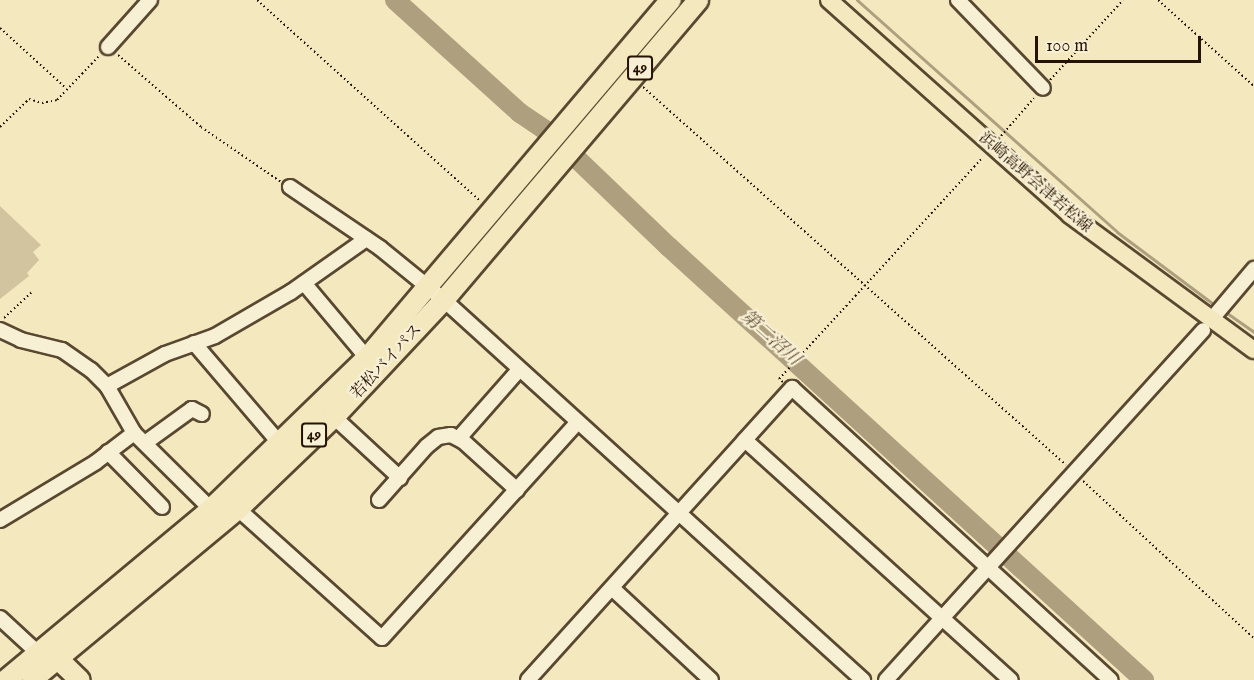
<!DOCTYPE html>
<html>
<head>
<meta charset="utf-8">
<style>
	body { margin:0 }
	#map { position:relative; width:1254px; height:680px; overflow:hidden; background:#f4e8bf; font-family:"IM FELL English","Noto Serif JP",serif }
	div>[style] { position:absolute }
	.green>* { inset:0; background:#d1c49f }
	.stream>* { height:3px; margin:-1.5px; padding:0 1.5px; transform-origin:1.5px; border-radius:1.5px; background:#ae9f7e }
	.river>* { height:20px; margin:-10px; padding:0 10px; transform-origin:10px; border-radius:10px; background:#ae9f7e }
	.path>* { height:2px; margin-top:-1px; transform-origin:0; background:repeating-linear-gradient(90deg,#251200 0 1.5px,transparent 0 4.5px) }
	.roads { filter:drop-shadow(2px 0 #594830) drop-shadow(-2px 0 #594830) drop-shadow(0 2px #594830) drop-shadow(0 -2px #594830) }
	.minor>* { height:14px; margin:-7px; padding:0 7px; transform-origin:7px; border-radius:7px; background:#f8f0d5 }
	.major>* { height:16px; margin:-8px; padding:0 8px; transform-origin:8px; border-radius:8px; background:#f4e8bf }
	.highway>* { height:20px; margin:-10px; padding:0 10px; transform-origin:10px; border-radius:10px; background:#f4e8bf }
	span { translate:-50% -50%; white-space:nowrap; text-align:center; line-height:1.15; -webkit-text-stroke:4.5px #f8f0d5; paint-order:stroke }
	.shield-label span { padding:2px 4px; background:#f8f0d5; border:2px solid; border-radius:4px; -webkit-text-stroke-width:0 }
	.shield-label { font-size:15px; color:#251200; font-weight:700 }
	.street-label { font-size:16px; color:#251200 }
	.water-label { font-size:18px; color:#635139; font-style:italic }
	.scale { position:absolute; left:1035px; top:36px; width:166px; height:27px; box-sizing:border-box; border:3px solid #251200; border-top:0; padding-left:8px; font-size:18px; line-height:21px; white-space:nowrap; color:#251200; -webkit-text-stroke:4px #f8f0d5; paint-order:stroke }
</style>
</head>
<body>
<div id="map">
	<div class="green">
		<div style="clip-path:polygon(0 206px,41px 245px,33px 252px,39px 260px,27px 273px,29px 276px,0 299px)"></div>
	</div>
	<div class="stream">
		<div style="left:857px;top:0;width:348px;rotate:41.7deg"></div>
		<div style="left:1117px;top:232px;width:124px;rotate:36.8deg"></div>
		<div style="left:1224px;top:311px;width:37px;rotate:35deg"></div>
	</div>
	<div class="river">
		<div style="left:395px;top:0;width:169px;rotate:42.1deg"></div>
		<div style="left:520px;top:113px;width:36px;rotate:34deg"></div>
		<div style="left:550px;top:133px;width:165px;rotate:43.8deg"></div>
		<div style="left:669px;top:247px;width:643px;rotate:42.35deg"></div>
	</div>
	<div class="path">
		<div style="left:257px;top:0;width:300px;rotate:42deg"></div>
		<div style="left:1158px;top:0;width:129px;rotate:41.9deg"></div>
		<div style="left:0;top:28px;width:89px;rotate:42.3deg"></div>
		<div style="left:118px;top:55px;width:110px;rotate:40.9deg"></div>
		<div style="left:201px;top:127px;width:97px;rotate:34.5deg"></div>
		<div style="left:1050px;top:80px;width:108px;rotate:-47.6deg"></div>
		<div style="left:643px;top:87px;width:567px;rotate:41.78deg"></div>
		<div style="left:0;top:127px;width:40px;rotate:-44deg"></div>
		<div style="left:29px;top:99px;width:14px;rotate:17deg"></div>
		<div style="left:42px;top:103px;width:15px;rotate:-11deg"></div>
		<div style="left:57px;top:100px;width:62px;rotate:-46.3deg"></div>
		<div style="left:1001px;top:136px;width:50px;rotate:-49deg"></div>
		<div style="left:4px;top:318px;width:40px;rotate:-43deg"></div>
		<div style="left:783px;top:382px;width:5px;rotate:-143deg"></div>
		<div style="left:779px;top:379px;width:301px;rotate:-47.4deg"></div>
		<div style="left:1083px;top:481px;width:232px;rotate:42.6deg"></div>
	</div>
	<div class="roads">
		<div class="minor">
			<div style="left:958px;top:0;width:122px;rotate:46deg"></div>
			<div style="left:108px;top:47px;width:63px;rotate:-48.2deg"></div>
			<div style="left:290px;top:187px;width:109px;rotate:34.1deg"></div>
			<div style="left:380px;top:248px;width:82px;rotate:39.1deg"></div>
			<div style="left:444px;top:300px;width:566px;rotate:42.21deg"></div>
			<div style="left:304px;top:283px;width:98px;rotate:50deg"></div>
			<div style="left:1211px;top:320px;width:67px;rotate:-49.9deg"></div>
			<div style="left:0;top:330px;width:23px;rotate:25deg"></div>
			<div style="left:21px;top:340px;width:42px;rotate:13.7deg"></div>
			<div style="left:62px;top:350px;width:35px;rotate:35deg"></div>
			<div style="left:91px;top:370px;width:23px;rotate:45deg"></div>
			<div style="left:107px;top:386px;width:54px;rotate:60.1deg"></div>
			<div style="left:134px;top:433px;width:117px;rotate:44.7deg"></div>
			<div style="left:194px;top:343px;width:134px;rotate:49.5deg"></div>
			<div style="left:107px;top:386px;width:66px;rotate:-28.9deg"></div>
			<div style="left:165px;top:354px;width:53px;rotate:-19.8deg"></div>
			<div style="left:215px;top:336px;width:88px;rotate:-30.1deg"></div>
			<div style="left:291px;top:292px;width:92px;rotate:-35.2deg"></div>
			<div style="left:334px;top:417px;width:90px;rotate:42.7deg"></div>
			<div style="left:459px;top:438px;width:91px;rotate:-48.6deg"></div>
			<div style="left:745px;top:440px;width:358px;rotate:42.1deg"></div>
			<div style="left:145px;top:443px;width:58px;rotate:-35.9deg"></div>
			<div style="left:192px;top:409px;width:11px;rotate:27deg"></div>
			<div style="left:108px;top:452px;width:77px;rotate:45.5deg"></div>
			<div style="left:379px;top:500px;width:72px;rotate:-48.4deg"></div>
			<div style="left:427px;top:446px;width:14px;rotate:-39deg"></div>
			<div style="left:438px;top:437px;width:13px;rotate:-9deg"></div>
			<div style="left:451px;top:435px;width:13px;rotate:27deg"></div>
			<div style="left:463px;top:441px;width:73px;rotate:42.2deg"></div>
			<div style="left:238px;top:509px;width:193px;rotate:41.9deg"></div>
			<div style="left:382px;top:638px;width:290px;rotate:-47.8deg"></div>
			<div style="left:0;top:520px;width:112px;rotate:-31.1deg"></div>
			<div style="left:96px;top:462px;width:48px;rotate:-37.3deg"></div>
			<div style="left:612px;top:588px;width:135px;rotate:42.9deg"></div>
			<div style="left:0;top:618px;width:53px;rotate:42.7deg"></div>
			<div style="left:528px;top:680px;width:394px;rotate:-47.9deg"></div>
			<div style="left:792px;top:388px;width:432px;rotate:42.5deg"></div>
			<div style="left:886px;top:680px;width:472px;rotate:-47.8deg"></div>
		</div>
		<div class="major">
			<div style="left:829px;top:0;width:323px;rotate:41.7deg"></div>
			<div style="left:1070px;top:215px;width:228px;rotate:36.3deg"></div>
		</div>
		<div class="highway">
			<div style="left:47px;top:656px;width:11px;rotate:15deg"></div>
			<div style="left:58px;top:659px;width:30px;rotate:44deg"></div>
			<div style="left:6px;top:680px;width:267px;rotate:-39.8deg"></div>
			<div style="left:211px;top:509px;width:217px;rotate:-44.1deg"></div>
			<div style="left:367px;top:358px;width:470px;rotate:-49.7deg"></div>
			<div style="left:32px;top:680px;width:268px;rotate:-39.7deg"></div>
			<div style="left:238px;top:509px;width:133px;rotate:-43.8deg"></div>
			<div style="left:334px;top:417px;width:161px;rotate:-46.8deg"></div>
			<div style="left:444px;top:300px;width:393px;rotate:-49.7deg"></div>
		</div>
	</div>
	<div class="shield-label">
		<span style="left:640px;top:68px">49</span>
		<span style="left:314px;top:435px">49</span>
	</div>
	<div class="street-label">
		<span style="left:1035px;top:183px;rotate:41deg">浜崎高野会津若松線</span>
		<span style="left:387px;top:362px;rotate:-47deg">若松バイパス</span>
	</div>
	<div class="water-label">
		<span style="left:770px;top:339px;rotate:42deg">第二沼川</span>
	</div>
	<div class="scale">100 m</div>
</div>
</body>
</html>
